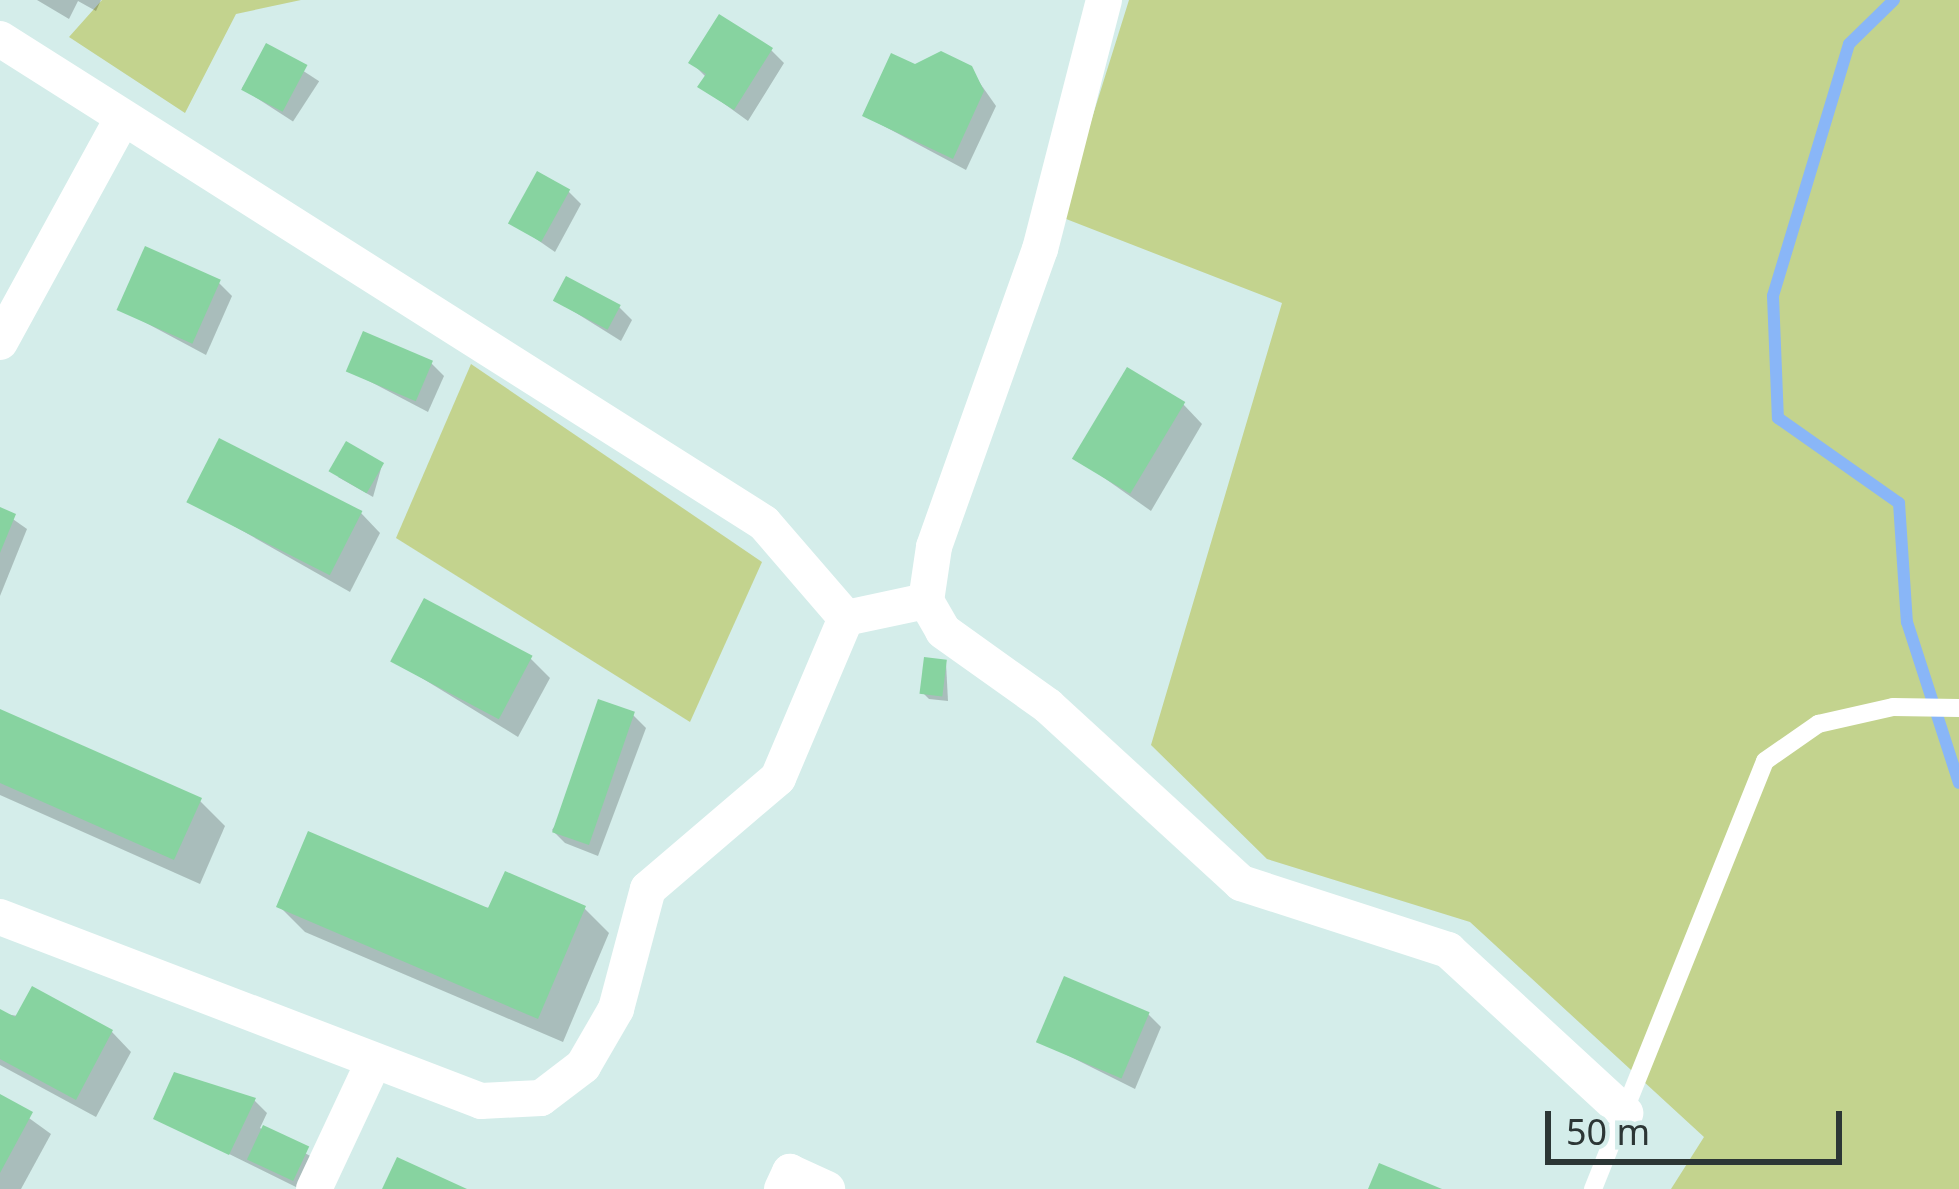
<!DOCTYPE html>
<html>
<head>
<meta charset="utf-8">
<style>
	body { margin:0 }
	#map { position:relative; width:1959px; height:1189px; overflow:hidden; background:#d4edea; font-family:"Noto Sans",sans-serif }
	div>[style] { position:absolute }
	.green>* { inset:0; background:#c3d38e }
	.shadow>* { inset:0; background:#0003; transform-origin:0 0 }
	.stream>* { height:12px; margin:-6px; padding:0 6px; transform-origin:6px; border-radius:6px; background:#89b6f7 }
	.building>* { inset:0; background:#87d3a0; transform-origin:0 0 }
	.lane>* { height:18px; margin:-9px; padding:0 9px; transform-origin:9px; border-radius:9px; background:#fff }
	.street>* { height:36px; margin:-18px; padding:0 18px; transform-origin:18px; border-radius:18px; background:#fff }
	span { translate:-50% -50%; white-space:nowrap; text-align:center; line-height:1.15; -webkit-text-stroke:9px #d4edea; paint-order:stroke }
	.scale { position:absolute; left:1545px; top:1111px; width:297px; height:54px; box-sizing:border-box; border:6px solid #2c3635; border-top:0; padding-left:15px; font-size:36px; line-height:42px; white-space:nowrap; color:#2c3635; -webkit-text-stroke:9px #d4edea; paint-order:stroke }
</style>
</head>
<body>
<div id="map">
	<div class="green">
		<div style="clip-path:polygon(102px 0,301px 0,236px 14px,185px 113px,69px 37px)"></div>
		<div style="clip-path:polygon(1129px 0,1959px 0,1959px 1189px,1671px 1189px,1704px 1137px,1470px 922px,1267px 859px,1151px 745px,1282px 303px,1061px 217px)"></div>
		<div style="clip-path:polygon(471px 364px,762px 562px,690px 722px,396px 538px)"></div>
	</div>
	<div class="shadow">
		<div style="clip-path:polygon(37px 0,101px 0,96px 11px,78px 1px,69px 19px)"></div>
		<div style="left:268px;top:48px;width:61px;height:48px;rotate:33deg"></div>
		<div style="clip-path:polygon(771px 50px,784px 63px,748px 121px,701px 87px,707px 78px,692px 63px)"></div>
		<div style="clip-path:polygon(915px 68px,970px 69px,996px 106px,966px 170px,865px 116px)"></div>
		<div style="clip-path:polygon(568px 191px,581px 204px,555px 252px,513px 223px)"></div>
		<div style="clip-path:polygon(219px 283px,232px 296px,206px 355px,120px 309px)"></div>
		<div style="clip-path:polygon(557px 301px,619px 307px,632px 320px,621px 341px)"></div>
		<div style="clip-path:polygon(431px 363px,444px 376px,428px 412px,350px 371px)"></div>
		<div style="clip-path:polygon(1183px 404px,1202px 424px,1151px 511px,1076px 458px)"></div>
		<div style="clip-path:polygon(382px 465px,373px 497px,338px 477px)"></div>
		<div style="clip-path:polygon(190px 501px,361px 513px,380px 533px,350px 592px)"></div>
		<div style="clip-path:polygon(0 510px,27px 529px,0 596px)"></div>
		<div style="clip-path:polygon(531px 659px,550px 678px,518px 737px,394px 661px)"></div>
		<div style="clip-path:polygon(946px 663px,948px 701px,929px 699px,923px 693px)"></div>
		<div style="clip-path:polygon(0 712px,200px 801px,225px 826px,200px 884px,0 795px)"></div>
		<div style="clip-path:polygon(633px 715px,646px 728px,598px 856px,565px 843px,552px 830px)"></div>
		<div style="clip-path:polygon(280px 907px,584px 908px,609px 933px,563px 1042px,305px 932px)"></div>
		<div style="clip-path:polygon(0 1013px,112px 1032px,131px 1052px,96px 1117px,0 1065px)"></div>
		<div style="clip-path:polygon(1148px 1014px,1161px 1027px,1135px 1089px,1039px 1041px)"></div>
		<div style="clip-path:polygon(0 1097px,51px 1134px,21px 1189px,0 1189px)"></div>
		<div style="clip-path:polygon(254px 1100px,267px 1113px,260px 1128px,321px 1162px,300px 1189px,156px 1118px)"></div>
	</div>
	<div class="stream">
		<div style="left:1894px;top:0;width:63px;rotate:135.6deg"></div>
		<div style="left:1849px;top:44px;width:263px;rotate:106.8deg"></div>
		<div style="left:1773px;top:296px;width:122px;rotate:87.7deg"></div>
		<div style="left:1778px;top:418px;width:148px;rotate:35.1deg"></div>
		<div style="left:1899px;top:503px;width:119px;rotate:86.2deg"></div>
		<div style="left:1907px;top:622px;width:169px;rotate:72.1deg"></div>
	</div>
	<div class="building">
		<div style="clip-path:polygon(719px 14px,773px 48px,734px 110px,697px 87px,706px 74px,688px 63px)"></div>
		<div style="left:266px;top:43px;width:47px;height:53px;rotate:28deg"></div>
		<div style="clip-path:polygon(941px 51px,972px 66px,984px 91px,953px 159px,862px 116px,891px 53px,915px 64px)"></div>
		<div style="left:537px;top:171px;width:38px;height:60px;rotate:29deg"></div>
		<div style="left:145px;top:246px;width:83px;height:70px;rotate:24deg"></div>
		<div style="left:566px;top:276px;width:62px;height:28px;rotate:28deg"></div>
		<div style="left:363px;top:331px;width:76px;height:44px;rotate:23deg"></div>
		<div style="left:1127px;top:367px;width:68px;height:107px;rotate:31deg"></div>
		<div style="left:219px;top:438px;width:161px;height:72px;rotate:27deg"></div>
		<div style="left:346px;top:441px;width:44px;height:35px;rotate:30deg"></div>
		<div style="clip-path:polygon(0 507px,16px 514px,0 553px)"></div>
		<div style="left:424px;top:598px;width:123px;height:72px;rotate:28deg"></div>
		<div style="left:924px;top:657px;width:23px;height:37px;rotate:7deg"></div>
		<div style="left:598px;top:699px;width:39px;height:141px;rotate:19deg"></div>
		<div style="clip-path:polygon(0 709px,202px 798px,174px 860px,0 783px)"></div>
		<div style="clip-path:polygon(308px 831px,488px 908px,505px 871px,586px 906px,538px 1019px,276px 907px)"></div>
		<div style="left:1064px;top:976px;width:93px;height:72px;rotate:23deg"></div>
		<div style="clip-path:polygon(32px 986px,113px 1030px,76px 1100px,0 1059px,0 1009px,15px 1017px)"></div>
		<div style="clip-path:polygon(174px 1072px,256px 1098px,229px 1155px,153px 1119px)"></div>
		<div style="clip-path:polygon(0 1094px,33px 1112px,0 1173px)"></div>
		<div style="left:263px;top:1125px;width:51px;height:38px;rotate:25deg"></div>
		<div style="clip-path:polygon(397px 1157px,467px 1189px,382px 1189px)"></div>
		<div style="clip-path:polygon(1379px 1163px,1442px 1189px,1368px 1189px)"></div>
	</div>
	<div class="lane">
		<div style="left:1593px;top:1189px;width:461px;rotate:-68.1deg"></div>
		<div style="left:1765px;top:761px;width:65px;rotate:-34.9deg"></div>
		<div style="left:1818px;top:724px;width:77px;rotate:-12.8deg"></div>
		<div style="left:1893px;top:707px;width:66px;rotate:0.9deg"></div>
	</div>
	<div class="street">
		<div style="left:1104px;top:0;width:257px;rotate:104.4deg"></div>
		<div style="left:1040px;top:249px;width:316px;rotate:109.6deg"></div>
		<div style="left:934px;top:547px;width:55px;rotate:98.4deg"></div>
		<div style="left:926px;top:601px;width:34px;rotate:60deg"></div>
		<div style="left:943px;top:631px;width:129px;rotate:35.5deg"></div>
		<div style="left:1048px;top:706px;width:262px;rotate:42.5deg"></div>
		<div style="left:1241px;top:883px;width:218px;rotate:17.9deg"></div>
		<div style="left:1448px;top:950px;width:241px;rotate:42.6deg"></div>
		<div style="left:0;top:39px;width:904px;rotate:32.35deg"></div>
		<div style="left:764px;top:523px;width:125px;rotate:49.2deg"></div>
		<div style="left:0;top:342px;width:256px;rotate:-61.3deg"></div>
		<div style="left:0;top:917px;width:515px;rotate:20.93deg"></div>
		<div style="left:481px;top:1101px;width:60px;rotate:-2.9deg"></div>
		<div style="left:541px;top:1098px;width:53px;rotate:-37.3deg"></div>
		<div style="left:583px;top:1066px;width:66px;rotate:-59.9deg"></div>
		<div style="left:616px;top:1009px;width:124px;rotate:-75.1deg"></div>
		<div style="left:648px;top:889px;width:171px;rotate:-40.5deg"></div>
		<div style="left:778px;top:778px;width:174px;rotate:-67deg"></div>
		<div style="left:846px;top:618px;width:82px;rotate:-12deg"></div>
		<div style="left:314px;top:1189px;width:141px;rotate:-64.9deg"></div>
		<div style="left:782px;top:1189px;width:19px;rotate:-65deg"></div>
		<div style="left:790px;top:1172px;width:41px;rotate:24.7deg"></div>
	</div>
	<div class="scale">50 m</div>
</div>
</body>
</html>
